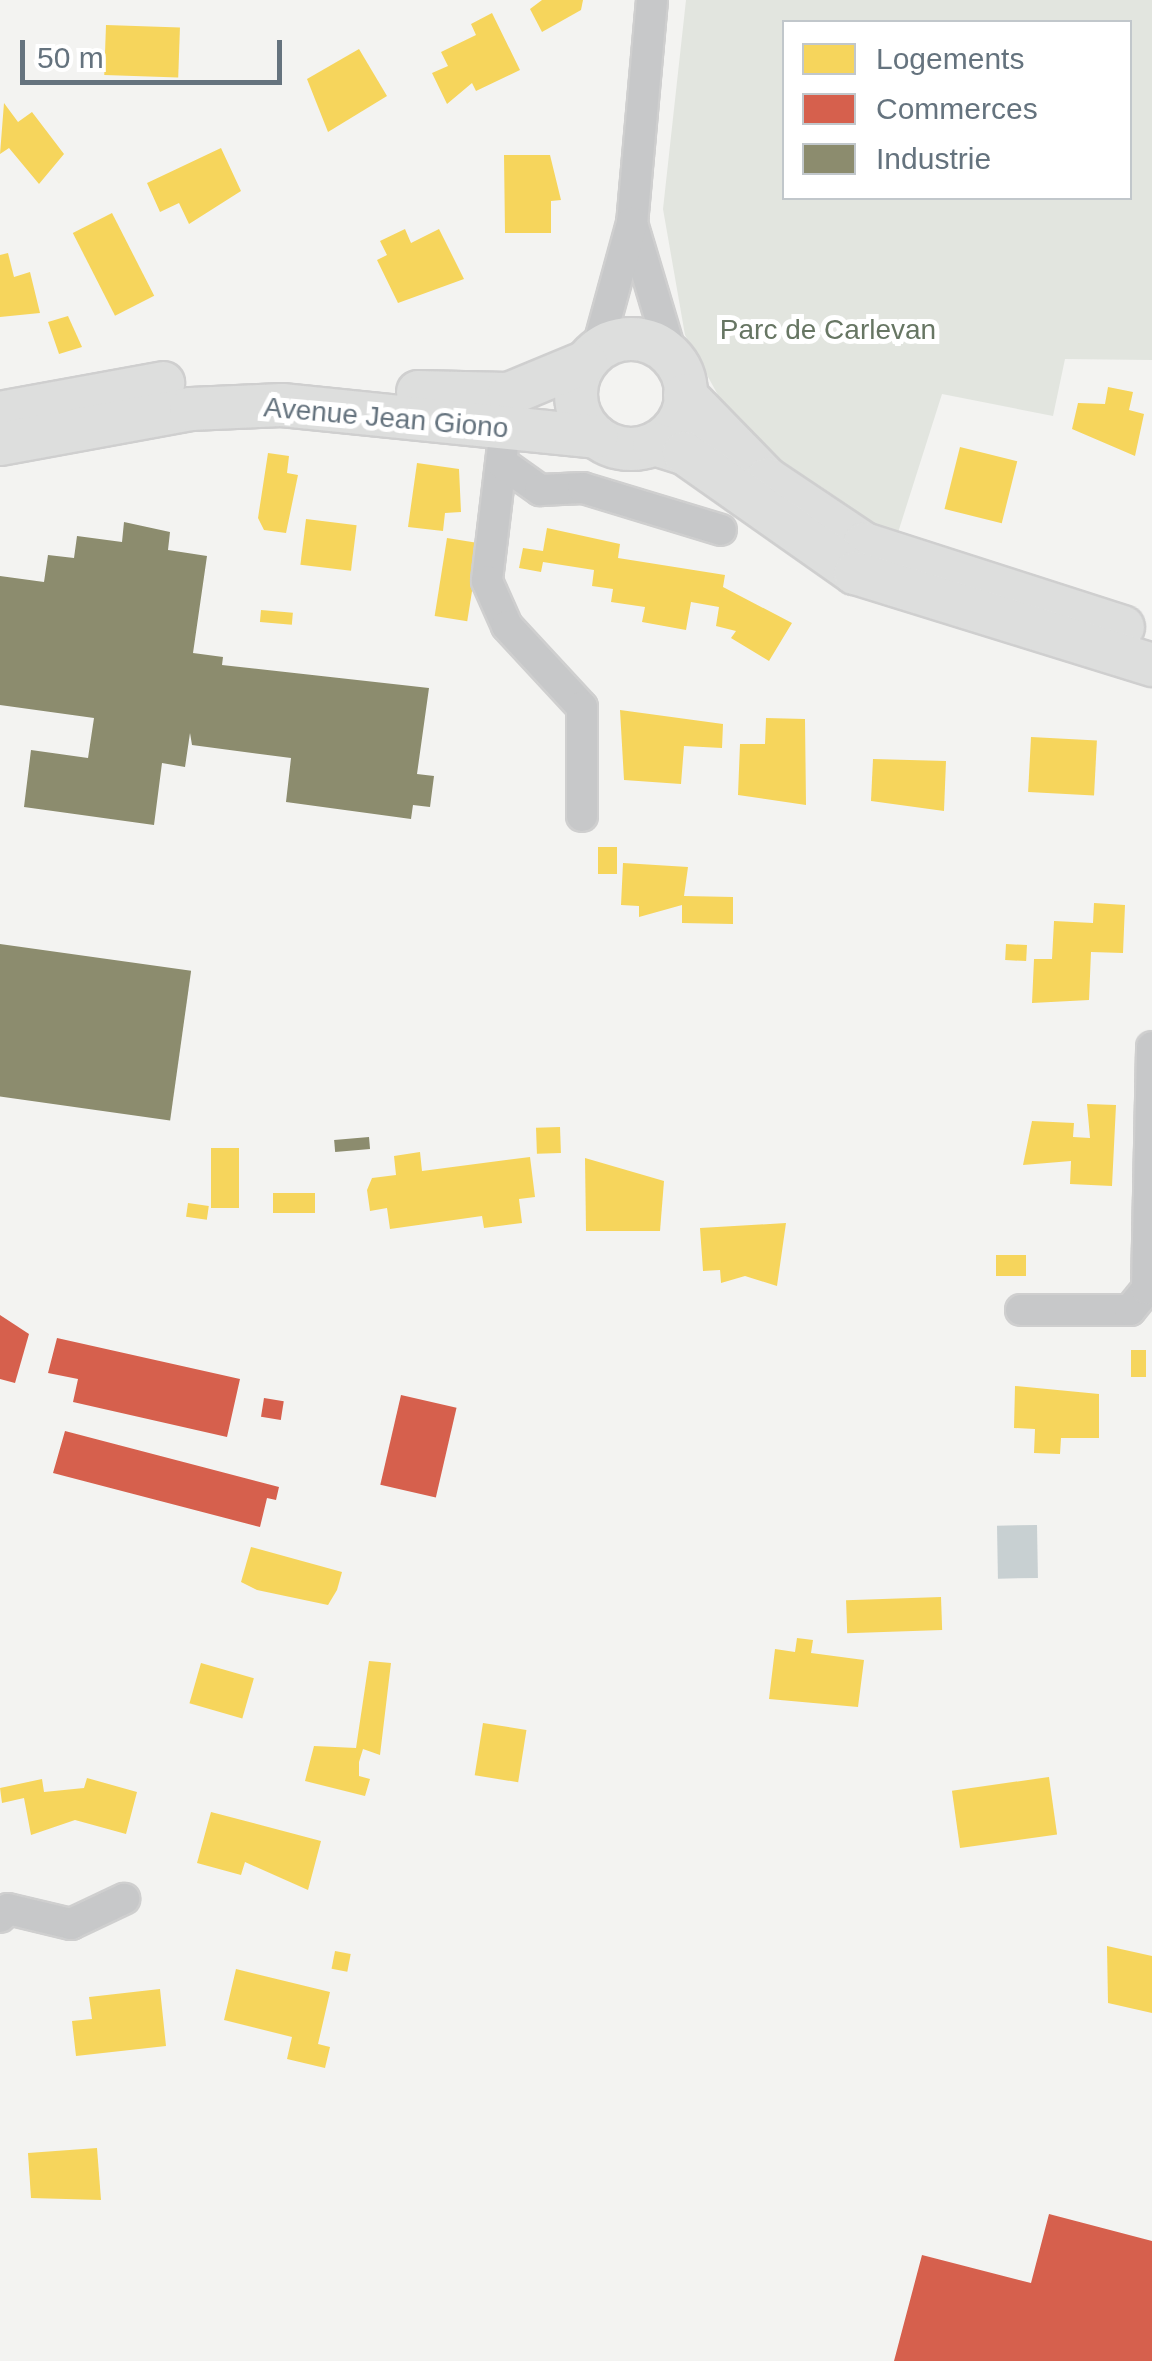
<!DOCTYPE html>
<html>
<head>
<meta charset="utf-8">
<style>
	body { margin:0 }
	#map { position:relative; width:1152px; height:2361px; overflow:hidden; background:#f3f3f1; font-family:Arial,sans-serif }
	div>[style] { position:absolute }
	.green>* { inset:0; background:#e2e5df }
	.water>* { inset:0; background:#c8d0d2; transform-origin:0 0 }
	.homes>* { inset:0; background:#f6d55c; transform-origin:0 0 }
	.shops>* { inset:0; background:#d6604d; transform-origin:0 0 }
	.industry>* { inset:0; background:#8c8c6e; transform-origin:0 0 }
	.roads { filter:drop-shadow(2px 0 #cfcfcf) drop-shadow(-2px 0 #cfcfcf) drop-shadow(0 2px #cfcfcf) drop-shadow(0 -2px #cfcfcf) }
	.minor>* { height:30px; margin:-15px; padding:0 15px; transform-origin:15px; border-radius:15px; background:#c7c8c9 }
	.secondary>* { height:42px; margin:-21px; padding:0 21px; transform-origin:21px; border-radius:21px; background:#dddedd }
	.secondary>.ring { margin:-21px; padding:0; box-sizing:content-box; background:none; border:42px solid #dddedd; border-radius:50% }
	span { translate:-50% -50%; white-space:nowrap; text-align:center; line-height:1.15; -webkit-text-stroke:10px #fff; paint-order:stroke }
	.park-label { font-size:28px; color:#677663 }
	.street-label { font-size:28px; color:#65737e }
	.legend { position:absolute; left:782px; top:20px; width:350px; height:180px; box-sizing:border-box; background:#fff; border:2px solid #c1c7cb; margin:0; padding:12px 18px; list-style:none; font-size:30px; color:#65737e }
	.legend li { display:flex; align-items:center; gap:20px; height:50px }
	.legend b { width:50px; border:2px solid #c1c7cb }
	.scale { position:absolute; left:20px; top:40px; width:262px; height:45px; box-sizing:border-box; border:5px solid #65737e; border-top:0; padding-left:12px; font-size:30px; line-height:35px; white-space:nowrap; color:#65737e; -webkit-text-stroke:8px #fff; paint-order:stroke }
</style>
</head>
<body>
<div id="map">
	<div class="green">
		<div style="clip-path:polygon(evenodd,686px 0,1152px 0,1152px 360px,1065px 359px,1053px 416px,942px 394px,895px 542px,839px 515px,735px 426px,685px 335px,663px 209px,686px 0,784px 22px,1130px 22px,1130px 198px,784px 198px,784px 22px)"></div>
	</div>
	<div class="water">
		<div style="left:1037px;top:1525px;width:53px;height:40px;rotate:89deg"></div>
	</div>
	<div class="homes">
		<div style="clip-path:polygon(542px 0,583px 0,581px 10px,542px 32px,530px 9px)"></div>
		<div style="clip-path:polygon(492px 13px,520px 70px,476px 91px,472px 83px,447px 104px,432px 73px,448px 66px,441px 52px,476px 35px,471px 24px)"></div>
		<div style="left:106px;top:25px;width:74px;height:50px;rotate:2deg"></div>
		<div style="clip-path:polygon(359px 49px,387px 96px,328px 132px,307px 79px)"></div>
		<div style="clip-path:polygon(4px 103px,18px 122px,32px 112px,64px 154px,39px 184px,9px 148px,0 154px)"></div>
		<div style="clip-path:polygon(221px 148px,241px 191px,189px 224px,179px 203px,160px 212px,147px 183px)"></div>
		<div style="clip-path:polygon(504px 155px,550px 155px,561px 200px,551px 201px,551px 233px,505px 233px)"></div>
		<div style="left:112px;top:213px;width:93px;height:44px;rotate:63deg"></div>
		<div style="clip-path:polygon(405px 229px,411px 243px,439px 229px,464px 279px,398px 303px,377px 260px,387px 255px,380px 241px)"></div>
		<div style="clip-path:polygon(8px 253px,14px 277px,30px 272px,40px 313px,0 317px,0 255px)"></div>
		<div style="clip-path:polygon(68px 316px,82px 347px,59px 354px,48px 322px)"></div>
		<div style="clip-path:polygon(1108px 387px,1133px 392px,1129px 410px,1144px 414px,1135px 456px,1072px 429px,1078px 403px,1105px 404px)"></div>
		<div style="left:960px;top:447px;width:59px;height:64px;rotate:14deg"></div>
		<div style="clip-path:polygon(268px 453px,289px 456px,287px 473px,298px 475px,286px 533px,264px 530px,258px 518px)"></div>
		<div style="clip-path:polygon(417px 463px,459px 469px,461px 512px,445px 513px,443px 531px,408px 527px)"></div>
		<div style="left:306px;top:519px;width:51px;height:46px;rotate:7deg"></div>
		<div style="clip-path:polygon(547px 528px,620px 544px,618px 558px,725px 575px,723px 587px,792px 623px,769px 661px,731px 638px,736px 631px,716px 626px,719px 607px,691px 602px,686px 630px,642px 622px,645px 607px,611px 602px,613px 589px,592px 586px,594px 570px,543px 562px,541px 572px,519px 568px,523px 548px,543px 551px)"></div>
		<div style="left:447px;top:538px;width:33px;height:79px;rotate:9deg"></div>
		<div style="left:261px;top:610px;width:32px;height:12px;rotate:5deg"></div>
		<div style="clip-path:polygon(620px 710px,723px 724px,722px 748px,684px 746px,681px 784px,624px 780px)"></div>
		<div style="clip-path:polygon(766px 718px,805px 719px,806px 805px,738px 795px,740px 744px,765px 744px)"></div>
		<div style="left:1031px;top:737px;width:66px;height:55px;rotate:3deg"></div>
		<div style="clip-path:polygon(873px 759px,946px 761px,944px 811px,871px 801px)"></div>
		<div style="left:598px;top:847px;width:19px;height:27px"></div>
		<div style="clip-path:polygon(623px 863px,688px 867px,684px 896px,733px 897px,733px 924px,682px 923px,682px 905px,639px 917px,639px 906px,621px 905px)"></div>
		<div style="clip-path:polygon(1094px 903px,1125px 905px,1123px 953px,1091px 952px,1089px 1000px,1032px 1003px,1034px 959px,1052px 959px,1054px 921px,1093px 923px)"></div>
		<div style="left:1006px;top:944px;width:21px;height:16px;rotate:3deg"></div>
		<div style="clip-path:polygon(1087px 1104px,1116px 1105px,1112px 1186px,1070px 1184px,1071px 1161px,1023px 1165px,1032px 1121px,1074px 1123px,1073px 1137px,1090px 1138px)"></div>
		<div style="left:560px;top:1127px;width:26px;height:24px;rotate:88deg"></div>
		<div style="left:211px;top:1148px;width:28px;height:60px"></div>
		<div style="clip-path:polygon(420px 1152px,422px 1171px,530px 1157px,535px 1197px,519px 1199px,522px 1223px,484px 1228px,482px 1216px,390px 1229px,387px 1208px,370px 1211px,367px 1190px,372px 1178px,396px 1175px,394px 1156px)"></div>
		<div style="clip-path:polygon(585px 1158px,664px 1181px,660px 1231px,586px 1231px)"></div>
		<div style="left:315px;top:1193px;width:20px;height:42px;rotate:90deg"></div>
		<div style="left:188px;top:1203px;width:21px;height:14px;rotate:8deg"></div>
		<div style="clip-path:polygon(786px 1223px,777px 1286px,745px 1276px,721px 1283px,720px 1270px,703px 1271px,700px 1228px)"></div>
		<div style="left:996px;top:1255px;width:30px;height:21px"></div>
		<div style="left:1131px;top:1350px;width:15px;height:27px"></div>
		<div style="clip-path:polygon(1015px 1386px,1099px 1394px,1099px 1438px,1061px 1438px,1060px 1454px,1034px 1453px,1035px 1429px,1014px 1428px)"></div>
		<div style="clip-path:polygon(251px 1547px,342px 1572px,337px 1590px,328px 1605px,257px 1590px,241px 1582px)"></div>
		<div style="left:941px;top:1597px;width:33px;height:95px;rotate:88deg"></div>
		<div style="clip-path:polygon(797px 1638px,813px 1640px,811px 1653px,864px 1660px,858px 1707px,769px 1699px,775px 1649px,795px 1652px)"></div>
		<div style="clip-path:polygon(369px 1661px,391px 1663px,380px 1755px,363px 1749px,359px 1762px,359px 1776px,370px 1779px,365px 1796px,305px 1781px,314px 1746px,356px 1748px)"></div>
		<div style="left:201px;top:1663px;width:55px;height:42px;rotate:16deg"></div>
		<div style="left:483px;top:1723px;width:44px;height:53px;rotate:9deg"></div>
		<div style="left:1049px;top:1777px;width:58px;height:98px;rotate:82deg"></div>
		<div style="clip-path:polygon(87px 1778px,137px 1792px,126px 1834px,75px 1820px,31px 1835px,24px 1798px,2px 1803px,0 1788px,42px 1779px,44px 1792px,84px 1788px)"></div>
		<div style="clip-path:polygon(211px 1812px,321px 1841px,308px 1890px,245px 1862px,241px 1875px,197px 1863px)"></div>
		<div style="clip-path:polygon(1107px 1946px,1152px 1956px,1152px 2013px,1108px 2003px)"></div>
		<div style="left:335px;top:1951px;width:16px;height:18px;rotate:11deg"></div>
		<div style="clip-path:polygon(236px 1969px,330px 1992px,318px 2044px,330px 2047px,325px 2068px,287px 2059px,292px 2037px,224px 2020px)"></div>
		<div style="clip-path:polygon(160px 1989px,166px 2046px,76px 2056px,72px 2021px,92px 2019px,89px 1997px)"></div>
		<div style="clip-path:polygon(97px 2148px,101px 2200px,31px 2198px,28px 2153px)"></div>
	</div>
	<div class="shops">
		<div style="clip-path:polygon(0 1315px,29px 1334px,15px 1383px,0 1379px)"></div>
		<div style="clip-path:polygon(57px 1338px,240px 1379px,227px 1437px,73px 1402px,78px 1379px,48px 1373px)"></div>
		<div style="left:401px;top:1395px;width:57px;height:92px;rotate:13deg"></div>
		<div style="left:264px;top:1398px;width:20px;height:19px;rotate:9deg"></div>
		<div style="clip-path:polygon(65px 1431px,279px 1487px,276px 1500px,267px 1498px,260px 1527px,53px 1473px)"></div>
		<div style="clip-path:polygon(1049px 2214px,1152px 2241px,1152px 2361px,894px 2361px,922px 2255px,1031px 2283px)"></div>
	</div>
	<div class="industry">
		<div style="clip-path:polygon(124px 522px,170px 532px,168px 550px,207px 556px,193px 653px,223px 657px,222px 665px,429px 688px,417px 774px,434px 776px,430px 807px,413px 805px,411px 819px,286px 802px,291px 758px,192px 745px,190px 733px,185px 767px,162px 763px,154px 825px,24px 807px,31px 750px,88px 758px,94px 718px,0 705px,0 576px,44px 582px,48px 555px,74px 558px,77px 536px,122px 542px)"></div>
		<div style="left:0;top:944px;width:193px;height:151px;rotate:8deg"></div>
		<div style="left:369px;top:1137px;width:12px;height:35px;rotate:85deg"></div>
	</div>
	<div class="roads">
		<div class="minor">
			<div style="left:652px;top:0;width:224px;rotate:95.1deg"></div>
			<div style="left:632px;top:223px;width:140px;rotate:73.4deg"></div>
			<div style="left:597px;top:351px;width:133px;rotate:-74.7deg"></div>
			<div style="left:505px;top:429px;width:153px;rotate:96.8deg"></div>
			<div style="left:487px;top:581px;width:49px;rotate:66deg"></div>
			<div style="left:507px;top:626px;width:110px;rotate:47.2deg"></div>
			<div style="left:582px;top:707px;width:109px;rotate:90deg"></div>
			<div style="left:502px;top:463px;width:47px;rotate:35.4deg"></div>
			<div style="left:540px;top:490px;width:43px;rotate:-2.7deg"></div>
			<div style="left:583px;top:488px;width:144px;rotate:16.9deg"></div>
			<div style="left:1021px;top:1310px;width:109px"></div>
			<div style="left:1130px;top:1310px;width:27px;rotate:-51deg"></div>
			<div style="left:1147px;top:1289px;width:242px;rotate:-88.8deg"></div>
			<div style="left:0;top:1917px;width:11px;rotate:-45deg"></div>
			<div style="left:8px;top:1909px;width:65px;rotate:13.4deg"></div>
			<div style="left:71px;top:1924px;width:59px;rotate:-25.3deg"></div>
		</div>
		<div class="secondary">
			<div class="ring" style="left:576px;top:339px;width:68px;height:68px"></div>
			<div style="left:418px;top:392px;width:91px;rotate:1.3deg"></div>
			<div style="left:509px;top:394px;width:83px;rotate:-22.6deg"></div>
			<div style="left:685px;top:395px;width:117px;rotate:45.7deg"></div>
			<div style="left:767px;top:479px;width:117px;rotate:33.8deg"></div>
			<div style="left:864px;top:544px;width:272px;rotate:17.8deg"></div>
			<div style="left:0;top:413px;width:166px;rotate:-10.4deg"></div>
			<div style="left:0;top:444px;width:194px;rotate:-10.4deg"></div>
			<div style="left:191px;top:409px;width:91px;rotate:-2.5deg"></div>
			<div style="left:282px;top:405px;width:316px;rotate:5.8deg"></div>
			<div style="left:654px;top:444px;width:31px;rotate:17deg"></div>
			<div style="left:684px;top:453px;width:209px;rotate:35.1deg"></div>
			<div style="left:855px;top:573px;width:311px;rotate:17.2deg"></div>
		</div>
	</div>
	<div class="park-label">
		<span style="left:828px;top:330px">Parc de Carlevan</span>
	</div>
	<div class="street-label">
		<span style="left:386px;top:418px;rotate:5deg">Avenue Jean Giono</span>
	</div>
	<ul class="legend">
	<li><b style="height:28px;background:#f6d55c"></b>Logements</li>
	<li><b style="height:28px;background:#d6604d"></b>Commerces</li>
	<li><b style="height:28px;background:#8c8c6e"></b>Industrie</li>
	</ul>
	<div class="scale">50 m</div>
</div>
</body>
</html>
